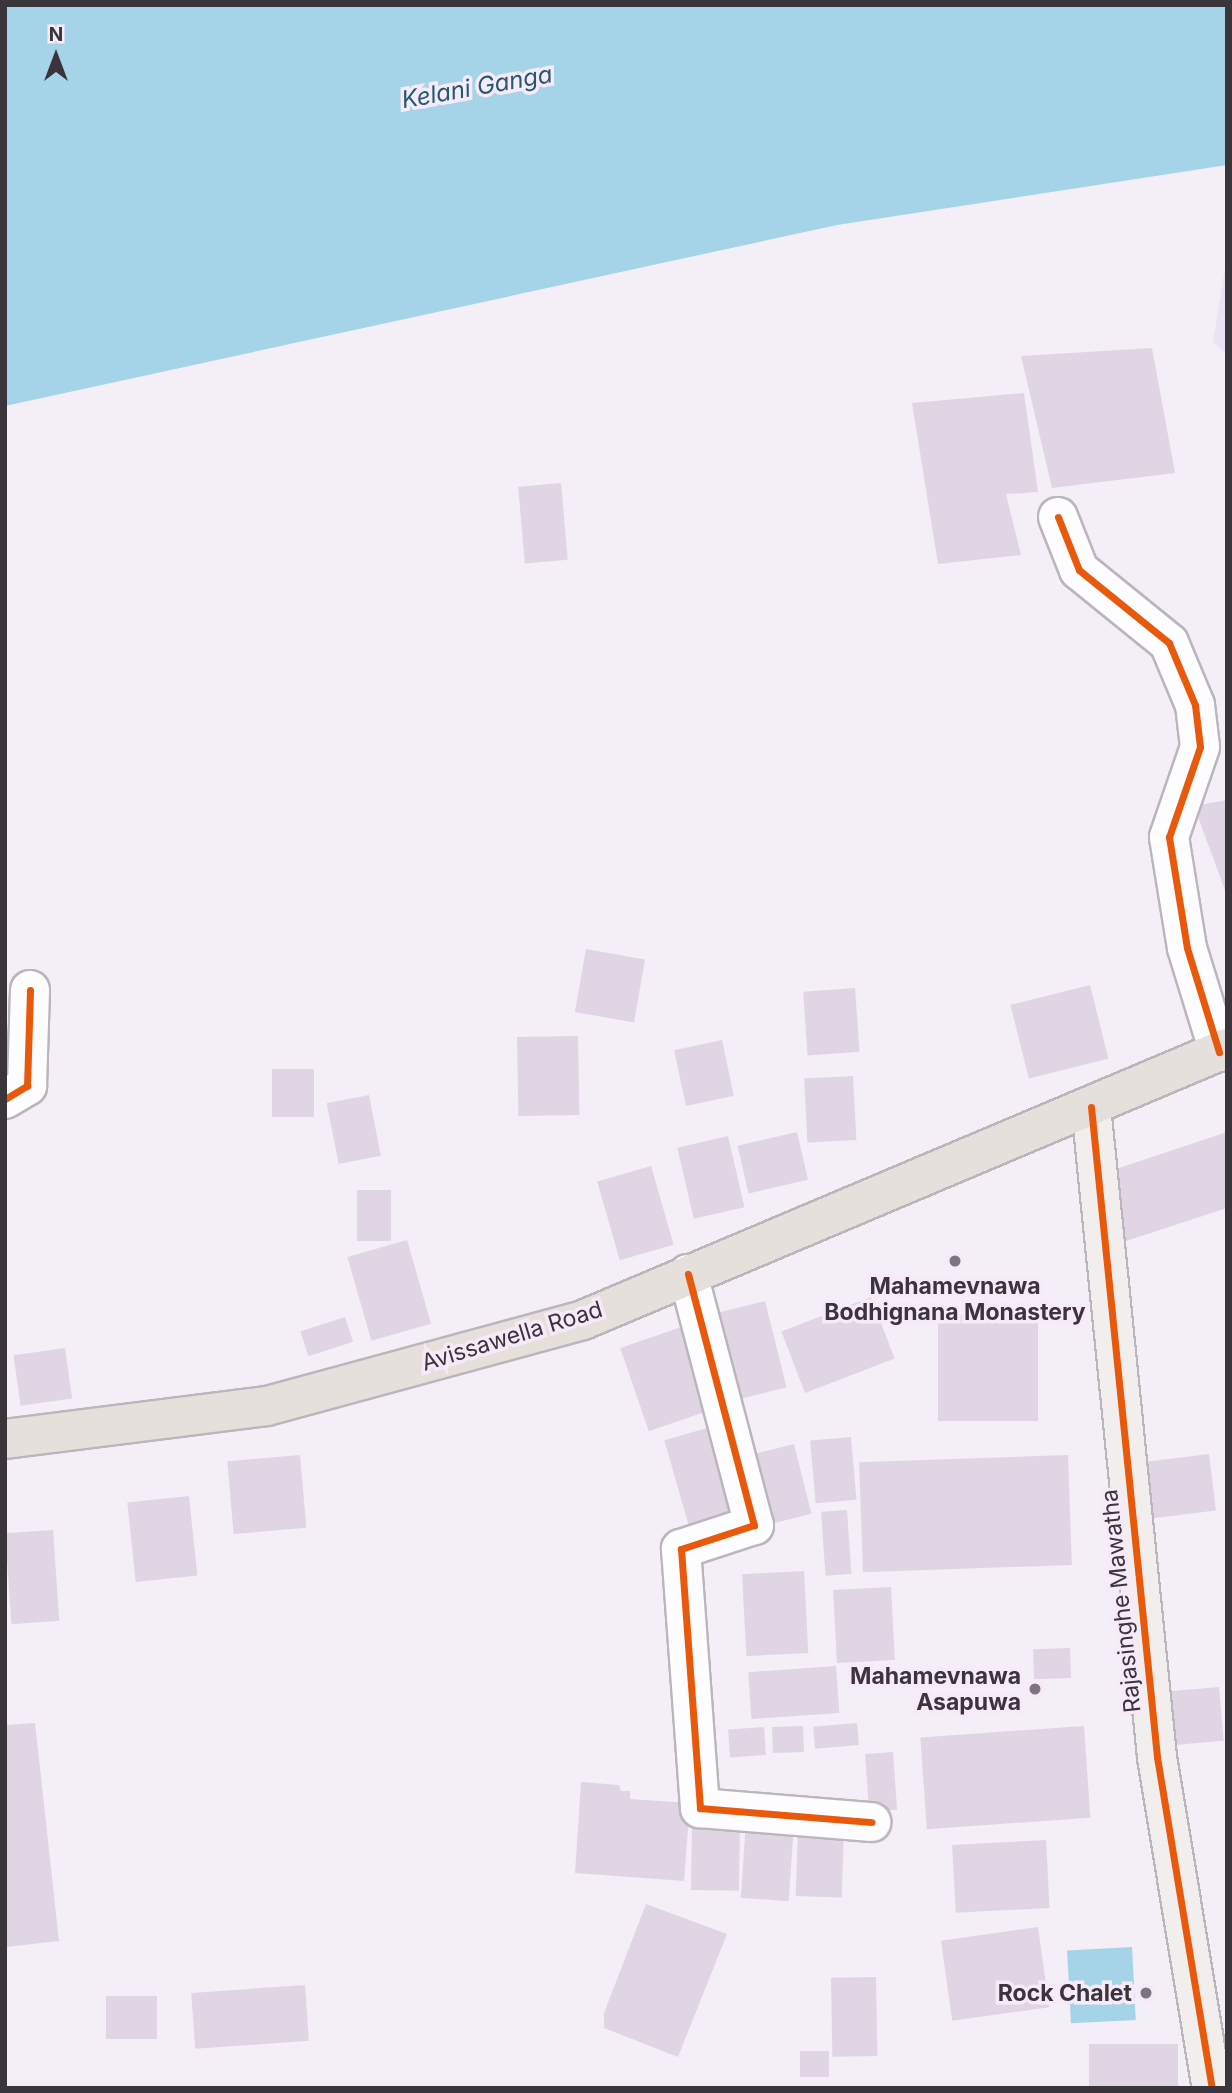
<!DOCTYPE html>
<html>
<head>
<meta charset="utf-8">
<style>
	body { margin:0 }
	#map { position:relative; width:1232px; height:2093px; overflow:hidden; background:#f4eef6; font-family:Inter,sans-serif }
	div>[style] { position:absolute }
	.industrial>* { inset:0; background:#e9e3f3 }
	.water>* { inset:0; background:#a5d4e9; transform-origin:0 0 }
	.building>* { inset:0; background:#e0d6e3; transform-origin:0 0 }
	.roads { filter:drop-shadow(2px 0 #bbb6bc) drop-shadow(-2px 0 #bbb6bc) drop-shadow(0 2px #bbb6bc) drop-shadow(0 -2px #bbb6bc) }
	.street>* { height:38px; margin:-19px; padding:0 19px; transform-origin:19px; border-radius:19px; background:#fdfcfe }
	.secondary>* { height:38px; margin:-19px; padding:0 19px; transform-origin:19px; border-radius:19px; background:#f1eeed }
	.primary>* { height:38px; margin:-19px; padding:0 19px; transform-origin:19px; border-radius:19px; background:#e5e0dc }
	.cycleway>* { height:7px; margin:-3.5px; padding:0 3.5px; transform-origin:3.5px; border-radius:3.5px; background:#e8590c }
	.dots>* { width:19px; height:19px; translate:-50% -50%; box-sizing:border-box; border:4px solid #f6eaf9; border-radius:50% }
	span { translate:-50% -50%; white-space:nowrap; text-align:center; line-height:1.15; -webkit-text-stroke:7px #f6eaf9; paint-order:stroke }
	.poi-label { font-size:23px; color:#3a353b; font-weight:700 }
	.right { translate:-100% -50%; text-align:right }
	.street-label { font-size:23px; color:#3a353b }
	.water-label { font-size:24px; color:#225a6e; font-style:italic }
	.frame { position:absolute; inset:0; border:7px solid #3a353b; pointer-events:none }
	.north { position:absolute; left:21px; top:21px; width:70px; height:70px; -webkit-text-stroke:5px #f6eaf9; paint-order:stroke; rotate:0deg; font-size:19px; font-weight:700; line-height:28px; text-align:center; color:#3a353b }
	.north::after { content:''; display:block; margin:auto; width:24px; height:32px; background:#3a353b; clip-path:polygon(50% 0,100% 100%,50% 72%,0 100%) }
</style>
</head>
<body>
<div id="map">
	<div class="industrial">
		<div style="clip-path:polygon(1227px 256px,1227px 354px,1213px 342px)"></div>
	</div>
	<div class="water">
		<div style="clip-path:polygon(5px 5px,1227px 5px,1227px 165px,837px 225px,5px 406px)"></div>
		<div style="left:1132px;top:1947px;width:73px;height:65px;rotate:87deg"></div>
	</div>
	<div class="building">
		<div style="clip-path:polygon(1152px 348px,1175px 473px,1052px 488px,1021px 356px)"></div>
		<div style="clip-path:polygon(1024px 393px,1038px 492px,1006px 494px,1021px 555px,938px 564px,912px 403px)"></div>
		<div style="left:561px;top:483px;width:77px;height:43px;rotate:85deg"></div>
		<div style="clip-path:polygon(1227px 800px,1227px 893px,1226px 893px,1194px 806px)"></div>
		<div style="left:586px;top:949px;width:60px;height:64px;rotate:10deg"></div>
		<div style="left:1090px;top:985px;width:76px;height:82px;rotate:76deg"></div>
		<div style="left:855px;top:988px;width:64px;height:52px;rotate:86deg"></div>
		<div style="left:578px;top:1036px;width:79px;height:61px;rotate:89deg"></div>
		<div style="left:722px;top:1040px;width:57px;height:49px;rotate:78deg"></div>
		<div style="left:272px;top:1069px;width:42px;height:48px"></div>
		<div style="left:853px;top:1076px;width:64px;height:49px;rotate:87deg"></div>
		<div style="left:369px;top:1095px;width:62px;height:43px;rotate:79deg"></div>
		<div style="left:797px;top:1132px;width:49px;height:61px;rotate:77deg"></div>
		<div style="clip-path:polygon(1227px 1132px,1227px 1208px,1123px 1242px,1101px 1174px)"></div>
		<div style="left:728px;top:1136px;width:73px;height:52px;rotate:77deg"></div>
		<div style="left:651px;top:1166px;width:82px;height:56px;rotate:74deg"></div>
		<div style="left:357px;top:1190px;width:34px;height:51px"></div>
		<div style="left:407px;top:1240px;width:87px;height:62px;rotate:74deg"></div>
		<div style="left:871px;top:1297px;width:66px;height:96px;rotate:69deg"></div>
		<div style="left:765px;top:1301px;width:89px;height:54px;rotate:76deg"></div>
		<div style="left:938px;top:1315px;width:100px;height:106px"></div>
		<div style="left:345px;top:1317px;width:26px;height:47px;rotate:72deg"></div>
		<div style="left:693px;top:1323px;width:88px;height:77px;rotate:71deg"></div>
		<div style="left:65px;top:1348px;width:51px;height:52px;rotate:82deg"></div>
		<div style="left:721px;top:1424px;width:91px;height:59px;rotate:74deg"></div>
		<div style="left:851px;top:1437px;width:63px;height:41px;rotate:85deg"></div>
		<div style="left:794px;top:1444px;width:72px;height:40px;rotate:76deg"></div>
		<div style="left:1209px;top:1454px;width:57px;height:72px;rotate:83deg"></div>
		<div style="left:300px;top:1455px;width:73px;height:73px;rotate:85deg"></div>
		<div style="left:1068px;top:1455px;width:110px;height:209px;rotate:88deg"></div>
		<div style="left:189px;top:1496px;width:80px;height:62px;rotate:84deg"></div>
		<div style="left:847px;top:1510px;width:64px;height:26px;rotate:86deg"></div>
		<div style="left:53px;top:1530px;width:91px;height:48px;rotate:86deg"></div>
		<div style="left:804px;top:1571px;width:82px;height:62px;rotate:87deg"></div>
		<div style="left:891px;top:1587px;width:73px;height:58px;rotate:87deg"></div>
		<div style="left:1070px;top:1648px;width:30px;height:37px;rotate:88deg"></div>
		<div style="left:836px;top:1666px;width:47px;height:88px;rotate:86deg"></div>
		<div style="left:1219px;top:1687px;width:54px;height:63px;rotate:85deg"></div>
		<div style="clip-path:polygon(35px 1723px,59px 1941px,5px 1947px,5px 1725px)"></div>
		<div style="left:857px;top:1723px;width:22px;height:44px;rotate:85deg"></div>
		<div style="left:803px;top:1726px;width:26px;height:31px;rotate:88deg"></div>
		<div style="left:1084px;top:1726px;width:92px;height:164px;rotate:86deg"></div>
		<div style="left:764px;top:1727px;width:28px;height:36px;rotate:86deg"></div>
		<div style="left:893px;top:1752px;width:58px;height:28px;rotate:86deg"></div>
		<div style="clip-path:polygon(581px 1782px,619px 1785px,621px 1791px,630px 1791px,630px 1799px,690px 1803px,684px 1881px,575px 1873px)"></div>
		<div style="left:746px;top:1822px;width:48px;height:76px;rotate:4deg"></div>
		<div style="left:692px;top:1826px;width:48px;height:64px;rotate:1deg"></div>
		<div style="left:798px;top:1830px;width:46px;height:66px;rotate:2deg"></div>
		<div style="left:1046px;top:1840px;width:68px;height:94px;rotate:87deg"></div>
		<div style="clip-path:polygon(646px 1904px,727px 1934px,678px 2057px,604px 2028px,604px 2013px)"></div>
		<div style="left:1038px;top:1927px;width:81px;height:98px;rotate:82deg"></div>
		<div style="left:876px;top:1977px;width:79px;height:45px;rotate:89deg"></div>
		<div style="left:305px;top:1985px;width:56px;height:114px;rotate:86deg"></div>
		<div style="left:106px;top:1996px;width:51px;height:43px"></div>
		<div style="left:1089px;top:2044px;width:89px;height:44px"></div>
		<div style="left:800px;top:2051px;width:29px;height:26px"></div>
	</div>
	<div class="roads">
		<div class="street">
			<div style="left:1058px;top:517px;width:57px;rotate:68.4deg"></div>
			<div style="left:1079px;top:570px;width:116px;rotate:39deg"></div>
			<div style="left:1169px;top:643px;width:67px;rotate:67.2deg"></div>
			<div style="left:1195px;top:705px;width:42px;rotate:83.2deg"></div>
			<div style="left:1200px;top:747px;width:95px;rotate:109deg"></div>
			<div style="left:1169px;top:837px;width:112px;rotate:80.8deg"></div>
			<div style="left:1187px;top:948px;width:109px;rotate:72.9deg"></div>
			<div style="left:5px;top:1099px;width:26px;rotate:-31deg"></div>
			<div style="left:27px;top:1086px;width:96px;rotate:-88.2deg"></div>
			<div style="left:688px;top:1274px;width:260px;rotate:75.3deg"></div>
			<div style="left:754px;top:1525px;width:77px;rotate:161.8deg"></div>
			<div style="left:681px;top:1549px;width:260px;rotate:85.8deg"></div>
			<div style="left:700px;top:1808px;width:172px;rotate:4.7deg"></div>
		</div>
		<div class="secondary">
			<div style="left:1091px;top:1107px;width:653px;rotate:84.2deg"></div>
			<div style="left:1157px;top:1757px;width:336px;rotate:80.6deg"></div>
		</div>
		<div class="primary">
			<div style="left:5px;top:1439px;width:264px;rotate:-7.2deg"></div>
			<div style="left:267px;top:1406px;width:327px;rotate:-15.2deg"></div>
			<div style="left:583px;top:1320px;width:699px;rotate:-22.9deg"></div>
		</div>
	</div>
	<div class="cycleway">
		<div style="left:1058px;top:517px;width:57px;rotate:68.4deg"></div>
		<div style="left:1079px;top:570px;width:116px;rotate:39deg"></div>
		<div style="left:1169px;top:643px;width:67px;rotate:67.2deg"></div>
		<div style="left:1195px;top:705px;width:42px;rotate:83.2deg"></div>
		<div style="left:1200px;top:747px;width:95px;rotate:109deg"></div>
		<div style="left:1169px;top:837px;width:112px;rotate:80.8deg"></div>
		<div style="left:1187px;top:948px;width:109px;rotate:72.9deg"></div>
		<div style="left:5px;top:1099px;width:26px;rotate:-31deg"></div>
		<div style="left:27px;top:1086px;width:96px;rotate:-88.2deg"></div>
		<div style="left:1091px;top:1107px;width:653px;rotate:84.2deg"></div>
		<div style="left:1157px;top:1757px;width:336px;rotate:80.6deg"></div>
		<div style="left:688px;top:1274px;width:260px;rotate:75.3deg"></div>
		<div style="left:754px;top:1525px;width:77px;rotate:161.8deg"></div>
		<div style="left:681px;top:1549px;width:260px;rotate:85.8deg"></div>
		<div style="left:700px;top:1808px;width:172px;rotate:4.7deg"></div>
	</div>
	<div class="dots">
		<div style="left:955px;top:1261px;background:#7b767c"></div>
		<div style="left:1035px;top:1689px;background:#7b767c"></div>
		<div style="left:1146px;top:1993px;background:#7b767c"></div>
	</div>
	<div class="poi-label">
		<span style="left:955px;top:1299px">Mahamevnawa<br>Bodhignana Monastery</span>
		<span class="right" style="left:1021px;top:1689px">Mahamevnawa<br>Asapuwa</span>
		<span class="right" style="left:1132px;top:1993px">Rock Chalet</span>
	</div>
	<div class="street-label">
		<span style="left:512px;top:1336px;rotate:-17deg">Avissawella Road</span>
		<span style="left:1121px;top:1601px;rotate:-96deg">Rajasinghe Mawatha</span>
	</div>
	<div class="water-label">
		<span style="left:477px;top:87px;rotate:-10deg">Kelani Ganga</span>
	</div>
	<div class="frame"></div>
	<div class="north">N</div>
</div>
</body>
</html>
